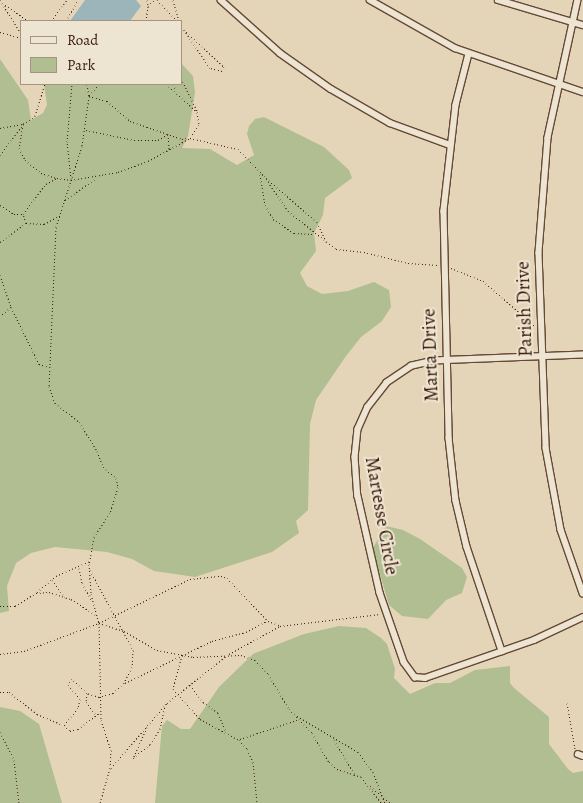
<!DOCTYPE html>
<html>
<head>
<meta charset="utf-8">
<style>
	body { margin:0 }
	#map { position:relative; width:583px; height:803px; overflow:hidden; background:#e4d5b8; font-family:Alegreya,serif }
	div>[style] { position:absolute }
	.green>* { inset:0; background:#b1be92 }
	.water>* { inset:0; background:#9cb5bb }
	.path>* { height:1px; margin-top:-0.5px; transform-origin:0; background:repeating-linear-gradient(90deg,#3b1a0a 0 1px,transparent 0 3.5px) }
	.roads { filter:drop-shadow(1px 0 #654936) drop-shadow(-1px 0 #654936) drop-shadow(0 1px #654936) drop-shadow(0 -1px #654936) }
	.minor>* { height:5.5px; margin:-2.75px; padding:0 2.75px; transform-origin:2.75px; border-radius:2.75px; background:#ede4d1 }
	span { translate:-50% -50%; white-space:nowrap; text-align:center; line-height:1.15; -webkit-text-stroke:4px #ede4d1; paint-order:stroke }
	.street-label { font-size:19px; color:#3b1a0a }
	.legend { position:absolute; left:20px; top:20px; width:162px; height:65px; box-sizing:border-box; background:#ede4d1; border:1px solid #a69381; margin:0; padding:6px 9px; list-style:none; font-size:15px; color:#3b1a0a }
	.legend li { display:flex; align-items:center; gap:10px; height:25px }
	.legend b { width:25px; border:1px solid #a69381 }
</style>
</head>
<body>
<div id="map">
	<div class="green">
		<div style="clip-path:polygon(0 59px,28px 100px,31px 120px,43px 113px,47px 105px,44px 84px,181px 84px,181px 63px,193px 76px,195px 93px,188px 136px,182px 148px,210px 149px,237px 165px,254px 155px,247px 134px,249px 126px,255px 119px,264px 117px,324px 147px,349px 170px,352px 178px,325px 198px,323px 215px,314px 233px,316px 251px,300px 273px,307px 286px,322px 294px,348px 291px,374px 282px,389px 290px,391px 307px,382px 321px,361px 337px,346px 356px,316px 400px,310px 424px,308px 510px,296px 521px,299px 533px,272px 552px,195px 577px,154px 571px,132px 559px,107px 552px,55px 547px,31px 553px,16px 563px,7px 586px,9px 611px,0 613px)"></div>
		<div style="clip-path:polygon(386px 526px,403px 530px,420px 539px,462px 568px,467px 577px,462px 593px,446px 600px,428px 619px,402px 616px,389px 605px,374px 554px,374px 546px)"></div>
		<div style="clip-path:polygon(339px 626px,366px 628px,381px 638px,387px 644px,395px 669px,394px 678px,410px 694px,435px 683px,450px 683px,475px 670px,510px 666px,510px 683px,514px 688px,549px 717px,549px 744px,568px 769px,573px 773px,583px 771px,583px 803px,155px 803px,162px 726px,167px 720px,181px 729px,190px 729px,219px 687px,253px 654px,304px 634px)"></div>
		<div style="clip-path:polygon(0 707px,20px 711px,39px 724px,62px 803px,0 803px)"></div>
	</div>
	<div class="water">
		<div style="clip-path:polygon(85px 0,136px 0,141px 6px,130px 21px,70px 21px)"></div>
	</div>
	<div class="path">
		<div style="left:0;top:0;width:39px;rotate:58deg"></div>
		<div style="left:147px;top:0;width:5px;rotate:79deg"></div>
		<div style="left:157px;top:0;width:29px;rotate:46deg"></div>
		<div style="left:173px;top:0;width:22px;rotate:74deg"></div>
		<div style="left:5px;top:5px;width:29px;rotate:34deg"></div>
		<div style="left:51px;top:21px;width:26px;rotate:-53deg"></div>
		<div style="left:66px;top:21px;width:24px;rotate:-60deg"></div>
		<div style="left:146px;top:21px;width:15px;rotate:-82deg"></div>
		<div style="left:148px;top:6px;width:8px;rotate:-45deg"></div>
		<div style="left:181px;top:27px;width:59px;rotate:42.9deg"></div>
		<div style="left:224px;top:67px;width:4px;rotate:117deg"></div>
		<div style="left:222px;top:71px;width:12px;rotate:-166deg"></div>
		<div style="left:210px;top:68px;width:46px;rotate:-124.4deg"></div>
		<div style="left:0;top:32px;width:22px;rotate:16deg"></div>
		<div style="left:181px;top:78px;width:37px;rotate:64deg"></div>
		<div style="left:87px;top:84px;width:12px;rotate:81deg"></div>
		<div style="left:89px;top:96px;width:50px;rotate:98deg"></div>
		<div style="left:82px;top:146px;width:85px;rotate:107.8deg"></div>
		<div style="left:56px;top:227px;width:159px;rotate:92.5deg"></div>
		<div style="left:49px;top:386px;width:18px;rotate:71deg"></div>
		<div style="left:55px;top:403px;width:31px;rotate:38deg"></div>
		<div style="left:79px;top:422px;width:34px;rotate:58deg"></div>
		<div style="left:97px;top:451px;width:17px;rotate:69deg"></div>
		<div style="left:103px;top:467px;width:17px;rotate:40deg"></div>
		<div style="left:116px;top:478px;width:9px;rotate:77deg"></div>
		<div style="left:118px;top:487px;width:27px;rotate:107deg"></div>
		<div style="left:110px;top:513px;width:29px;rotate:124deg"></div>
		<div style="left:94px;top:537px;width:27px;rotate:100deg"></div>
		<div style="left:89px;top:564px;width:30px;rotate:86deg"></div>
		<div style="left:91px;top:594px;width:30px;rotate:75deg"></div>
		<div style="left:99px;top:623px;width:97px;rotate:88.8deg"></div>
		<div style="left:101px;top:720px;width:32px;rotate:72deg"></div>
		<div style="left:111px;top:750px;width:18px;rotate:93deg"></div>
		<div style="left:110px;top:768px;width:36px;rotate:106deg"></div>
		<div style="left:99px;top:84px;width:16px;rotate:130deg"></div>
		<div style="left:89px;top:96px;width:19px;rotate:16deg"></div>
		<div style="left:107px;top:101px;width:30px;rotate:41deg"></div>
		<div style="left:130px;top:121px;width:55px;rotate:19.1deg"></div>
		<div style="left:182px;top:139px;width:6px;rotate:-9deg"></div>
		<div style="left:166px;top:84px;width:42px;rotate:42.1deg"></div>
		<div style="left:197px;top:112px;width:13px;rotate:81deg"></div>
		<div style="left:199px;top:125px;width:14px;rotate:126deg"></div>
		<div style="left:173px;top:84px;width:7px;rotate:63deg"></div>
		<div style="left:23px;top:124px;width:24px;rotate:99deg"></div>
		<div style="left:19px;top:148px;width:13px;rotate:63deg"></div>
		<div style="left:25px;top:160px;width:21px;rotate:39deg"></div>
		<div style="left:41px;top:173px;width:16px;rotate:18deg"></div>
		<div style="left:0;top:128px;width:23px;rotate:-10deg"></div>
		<div style="left:23px;top:124px;width:14px;rotate:-34deg"></div>
		<div style="left:35px;top:116px;width:34px;rotate:-73deg"></div>
		<div style="left:86px;top:130px;width:49px;rotate:11.8deg"></div>
		<div style="left:134px;top:140px;width:24px"></div>
		<div style="left:158px;top:140px;width:12px;rotate:-31deg"></div>
		<div style="left:168px;top:134px;width:15px;rotate:86deg"></div>
		<div style="left:0;top:155px;width:36px;rotate:-53deg"></div>
		<div style="left:260px;top:174px;width:31px;rotate:81deg"></div>
		<div style="left:265px;top:205px;width:16px;rotate:60deg"></div>
		<div style="left:273px;top:219px;width:25px;rotate:34deg"></div>
		<div style="left:294px;top:233px;width:18px;rotate:3deg"></div>
		<div style="left:266px;top:178px;width:67px;rotate:40.8deg"></div>
		<div style="left:317px;top:222px;width:23px;rotate:65deg"></div>
		<div style="left:71px;top:179px;width:37px;rotate:-96deg"></div>
		<div style="left:67px;top:142px;width:58px;rotate:-85.1deg"></div>
		<div style="left:65px;top:200px;width:39px;rotate:-35deg"></div>
		<div style="left:0;top:205px;width:17px;rotate:33deg"></div>
		<div style="left:14px;top:214px;width:8px"></div>
		<div style="left:26px;top:223px;width:9px;rotate:-108deg"></div>
		<div style="left:23px;top:214px;width:38px;rotate:-53deg"></div>
		<div style="left:46px;top:184px;width:13px;rotate:-29deg"></div>
		<div style="left:57px;top:178px;width:14px;rotate:8deg"></div>
		<div style="left:71px;top:180px;width:48px;rotate:-9.7deg"></div>
		<div style="left:118px;top:172px;width:32px;rotate:-20deg"></div>
		<div style="left:148px;top:161px;width:48px;rotate:-28.7deg"></div>
		<div style="left:190px;top:138px;width:49px;rotate:12.9deg"></div>
		<div style="left:238px;top:149px;width:37px;rotate:46deg"></div>
		<div style="left:264px;top:176px;width:42px;rotate:55.6deg"></div>
		<div style="left:288px;top:211px;width:61px;rotate:38.4deg"></div>
		<div style="left:336px;top:249px;width:28px;rotate:6deg"></div>
		<div style="left:364px;top:252px;width:45px;rotate:14deg"></div>
		<div style="left:408px;top:263px;width:30px;rotate:4deg"></div>
		<div style="left:0;top:242px;width:32px;rotate:-36deg"></div>
		<div style="left:26px;top:223px;width:18px;rotate:3deg"></div>
		<div style="left:44px;top:224px;width:17px;rotate:-28deg"></div>
		<div style="left:451px;top:268px;width:35px;rotate:22deg"></div>
		<div style="left:483px;top:281px;width:69px;rotate:40.9deg"></div>
		<div style="left:0;top:275px;width:34px;rotate:71deg"></div>
		<div style="left:11px;top:307px;width:14px;rotate:141deg"></div>
		<div style="left:11px;top:307px;width:64px;rotate:63.8deg"></div>
		<div style="left:39px;top:364px;width:10px;rotate:17deg"></div>
		<div style="left:79px;top:568px;width:15px;rotate:79deg"></div>
		<div style="left:82px;top:583px;width:21px;rotate:61deg"></div>
		<div style="left:90px;top:570px;width:91px;rotate:61.7deg"></div>
		<div style="left:133px;top:650px;width:17px;rotate:93deg"></div>
		<div style="left:132px;top:667px;width:18px;rotate:117deg"></div>
		<div style="left:124px;top:683px;width:15px;rotate:138deg"></div>
		<div style="left:113px;top:693px;width:15px;rotate:164deg"></div>
		<div style="left:99px;top:697px;width:13px;rotate:-162deg"></div>
		<div style="left:87px;top:693px;width:21px;rotate:-137deg"></div>
		<div style="left:72px;top:679px;width:7px;rotate:124deg"></div>
		<div style="left:68px;top:685px;width:18px;rotate:49deg"></div>
		<div style="left:80px;top:699px;width:9px;rotate:103deg"></div>
		<div style="left:78px;top:708px;width:22px;rotate:129deg"></div>
		<div style="left:64px;top:725px;width:8px;rotate:45deg"></div>
		<div style="left:70px;top:731px;width:8px;rotate:-14deg"></div>
		<div style="left:78px;top:729px;width:26px;rotate:-37deg"></div>
		<div style="left:52px;top:580px;width:21px;rotate:53deg"></div>
		<div style="left:37px;top:592px;width:25px;rotate:-40deg"></div>
		<div style="left:56px;top:576px;width:36px;rotate:-24deg"></div>
		<div style="left:0;top:606px;width:15px"></div>
		<div style="left:15px;top:606px;width:25px;rotate:-32deg"></div>
		<div style="left:36px;top:593px;width:13px;rotate:-4deg"></div>
		<div style="left:49px;top:592px;width:23px;rotate:18deg"></div>
		<div style="left:71px;top:599px;width:30px;rotate:33deg"></div>
		<div style="left:99px;top:623px;width:26px;rotate:18deg"></div>
		<div style="left:124px;top:631px;width:38px;rotate:30deg"></div>
		<div style="left:157px;top:650px;width:37px;rotate:11deg"></div>
		<div style="left:193px;top:657px;width:48px;rotate:-2.4deg"></div>
		<div style="left:241px;top:655px;width:15px;rotate:20deg"></div>
		<div style="left:255px;top:660px;width:19px;rotate:47deg"></div>
		<div style="left:268px;top:674px;width:41px;rotate:59deg"></div>
		<div style="left:289px;top:709px;width:33px;rotate:46deg"></div>
		<div style="left:312px;top:733px;width:34px;rotate:60deg"></div>
		<div style="left:329px;top:762px;width:11px;rotate:41deg"></div>
		<div style="left:337px;top:769px;width:25px;rotate:18deg"></div>
		<div style="left:361px;top:777px;width:33px;rotate:52deg"></div>
		<div style="left:0;top:654px;width:24px;rotate:-7deg"></div>
		<div style="left:24px;top:651px;width:80px;rotate:-20.5deg"></div>
		<div style="left:99px;top:623px;width:101px;rotate:-25.8deg"></div>
		<div style="left:190px;top:579px;width:31px;rotate:-6deg"></div>
		<div style="left:221px;top:576px;width:6px;rotate:18deg"></div>
		<div style="left:227px;top:578px;width:59px;rotate:46.4deg"></div>
		<div style="left:268px;top:621px;width:12px;rotate:20deg"></div>
		<div style="left:229px;top:654px;width:58px;rotate:-28.8deg"></div>
		<div style="left:280px;top:626px;width:101px;rotate:-6.8deg"></div>
		<div style="left:182px;top:655px;width:35px;rotate:105deg"></div>
		<div style="left:173px;top:689px;width:40px;rotate:48deg"></div>
		<div style="left:200px;top:719px;width:44px;rotate:28.3deg"></div>
		<div style="left:239px;top:740px;width:12px;rotate:48deg"></div>
		<div style="left:247px;top:749px;width:14px;rotate:65deg"></div>
		<div style="left:253px;top:762px;width:41px;rotate:84.4deg"></div>
		<div style="left:125px;top:683px;width:97px;rotate:-25.8deg"></div>
		<div style="left:212px;top:641px;width:35px;rotate:-15deg"></div>
		<div style="left:246px;top:632px;width:24px;rotate:-28deg"></div>
		<div style="left:190px;top:685px;width:21px;rotate:53deg"></div>
		<div style="left:203px;top:702px;width:19px;rotate:36deg"></div>
		<div style="left:218px;top:713px;width:21px;rotate:67deg"></div>
		<div style="left:0;top:692px;width:9px"></div>
		<div style="left:9px;top:692px;width:36px;rotate:38deg"></div>
		<div style="left:37px;top:714px;width:28px;rotate:23deg"></div>
		<div style="left:87px;top:693px;width:9px;rotate:96deg"></div>
		<div style="left:86px;top:702px;width:16px;rotate:52deg"></div>
		<div style="left:567px;top:703px;width:47px;rotate:80.1deg"></div>
		<div style="left:297px;top:716px;width:71px;rotate:30.5deg"></div>
		<div style="left:358px;top:752px;width:25px;rotate:53deg"></div>
		<div style="left:373px;top:772px;width:33px;rotate:69deg"></div>
		<div style="left:147px;top:727px;width:34px;rotate:114deg"></div>
		<div style="left:133px;top:758px;width:22px;rotate:-39deg"></div>
		<div style="left:150px;top:744px;width:18px;rotate:-56deg"></div>
		<div style="left:160px;top:729px;width:24px;rotate:-78deg"></div>
		<div style="left:0;top:732px;width:31px;rotate:63deg"></div>
		<div style="left:14px;top:760px;width:43px;rotate:83.4deg"></div>
		<div style="left:240px;top:739px;width:60px;rotate:-18.4deg"></div>
		<div style="left:334px;top:740px;width:41px;rotate:59deg"></div>
		<div style="left:111px;top:768px;width:86px;rotate:-49.3deg"></div>
		<div style="left:167px;top:703px;width:75px;rotate:-38.5deg"></div>
		<div style="left:370px;top:786px;width:26px;rotate:40deg"></div>
	</div>
	<div class="roads">
		<div class="minor">
			<div style="left:221px;top:0;width:79px;rotate:41.9deg"></div>
			<div style="left:280px;top:53px;width:62px;rotate:35.2deg"></div>
			<div style="left:331px;top:89px;width:68px;rotate:30deg"></div>
			<div style="left:390px;top:123px;width:64px;rotate:20.1deg"></div>
			<div style="left:370px;top:0;width:98px;rotate:29.5deg"></div>
			<div style="left:455px;top:48px;width:135px;rotate:19deg"></div>
			<div style="left:498px;top:0;width:89px;rotate:16.4deg"></div>
			<div style="left:578px;top:0;width:141px;rotate:102.3deg"></div>
			<div style="left:548px;top:138px;width:115px;rotate:94.5deg"></div>
			<div style="left:539px;top:253px;width:195px;rotate:87.9deg"></div>
			<div style="left:546px;top:448px;width:83px;rotate:79.6deg"></div>
			<div style="left:561px;top:530px;width:67px;rotate:70.8deg"></div>
			<div style="left:469px;top:54px;width:53px;rotate:104.3deg"></div>
			<div style="left:456px;top:105px;width:107px;rotate:96.5deg"></div>
			<div style="left:444px;top:211px;width:227px;rotate:88.7deg"></div>
			<div style="left:449px;top:438px;width:63px;rotate:83.7deg"></div>
			<div style="left:456px;top:501px;width:47px;rotate:76.6deg"></div>
			<div style="left:467px;top:547px;width:110px;rotate:71.4deg"></div>
			<div style="left:583px;top:355px;width:149px;rotate:177.7deg"></div>
			<div style="left:434px;top:361px;width:23px;rotate:167deg"></div>
			<div style="left:412px;top:366px;width:30px;rotate:146deg"></div>
			<div style="left:387px;top:383px;width:31px;rotate:128deg"></div>
			<div style="left:368px;top:407px;width:24px;rotate:114deg"></div>
			<div style="left:358px;top:429px;width:28px;rotate:96deg"></div>
			<div style="left:355px;top:457px;width:39px;rotate:86deg"></div>
			<div style="left:358px;top:496px;width:99px;rotate:77.2deg"></div>
			<div style="left:380px;top:593px;width:73px;rotate:70.8deg"></div>
			<div style="left:404px;top:662px;width:19px;rotate:54deg"></div>
			<div style="left:415px;top:677px;width:10px;rotate:6deg"></div>
			<div style="left:425px;top:678px;width:115px;rotate:-19.2deg"></div>
			<div style="left:534px;top:640px;width:54px;rotate:-25.1deg"></div>
			<div style="left:578px;top:754px;width:5px;rotate:22deg"></div>
		</div>
	</div>
	<div class="street-label">
		<span style="left:525px;top:309px;rotate:-92deg">Parish Drive</span>
		<span style="left:431px;top:355px;rotate:-92deg">Marta Drive</span>
		<span style="left:381px;top:516px;rotate:80deg">Martesse Circle</span>
	</div>
	<ul class="legend">
	<li><b style="height:6px;background:#ede4d1"></b>Road</li>
	<li><b style="height:14px;background:#b1be92"></b>Park</li>
	</ul>
</div>
</body>
</html>
